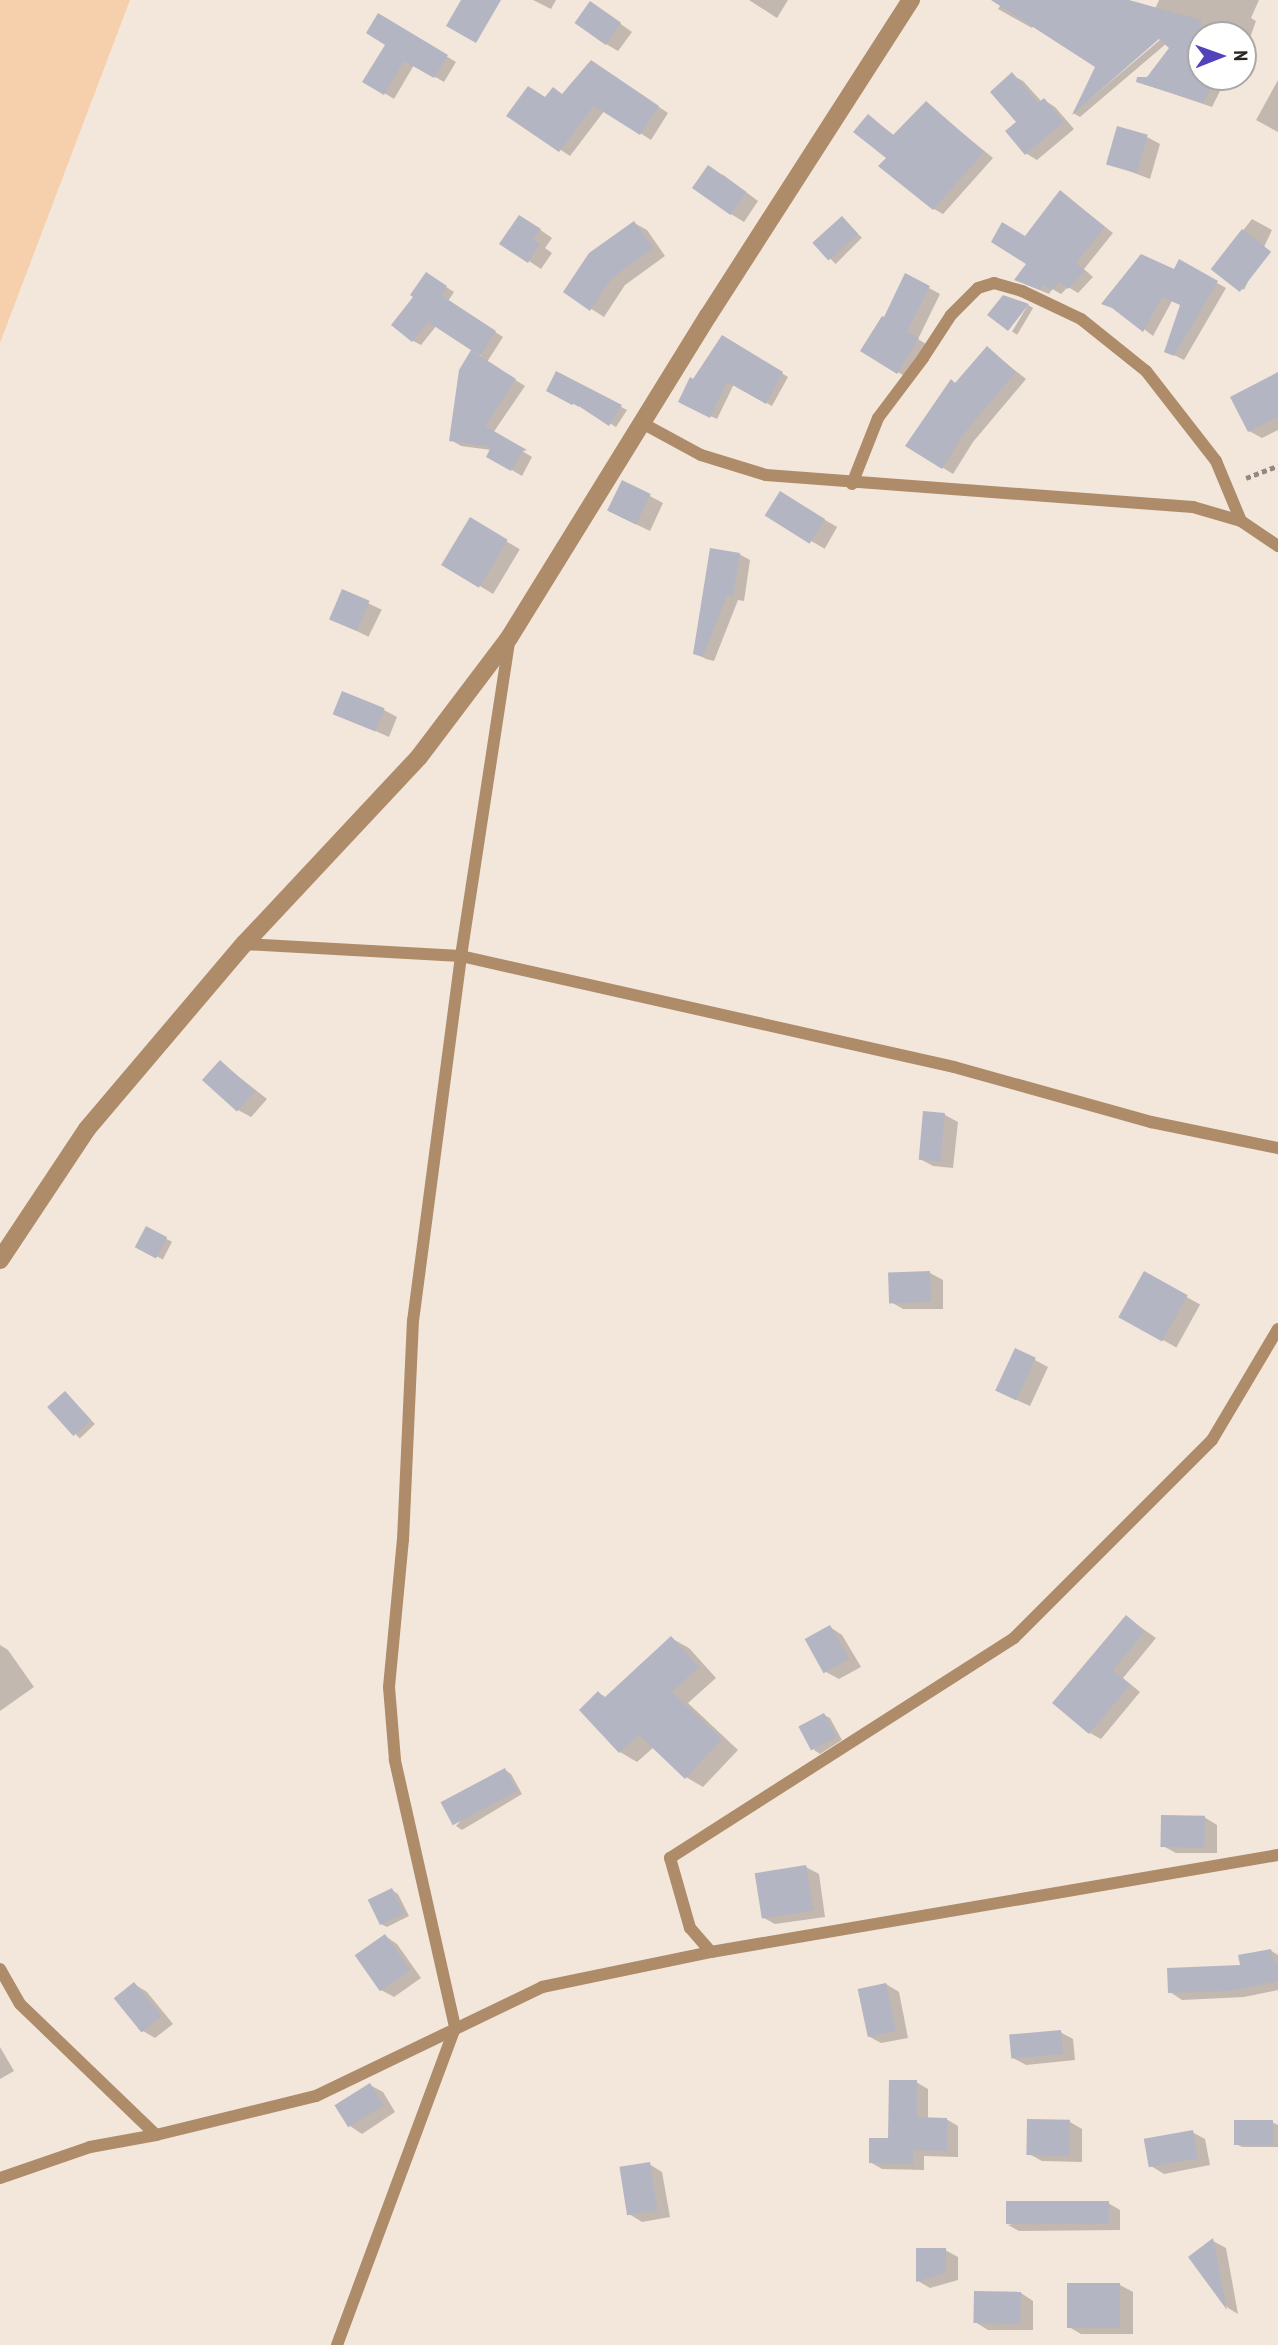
<!DOCTYPE html>
<html>
<head>
<meta charset="utf-8">
<style>
	body { margin:0 }
	#map { position:relative; width:1278px; height:2345px; overflow:hidden; background:#f3e7dc; font-family:"PT Sans Narrow",sans-serif }
	div>[style] { position:absolute }
	.green>* { inset:0; background:#f6d0ac }
	.shadow>* { inset:0; background:#0003; transform-origin:0 0 }
	.building>* { inset:0; background:#b4b5c3; transform-origin:0 0 }
	.path>* { height:4.5px; margin-top:-2.25px; transform-origin:0; background:repeating-linear-gradient(90deg,#928a82 0 5px,transparent 0 8.5px) }
	.lane>* { height:12px; margin:-6px; padding:0 6px; transform-origin:6px; border-radius:6px; background:#ae8b69 }
	.street>* { height:18px; margin:-9px; padding:0 9px; transform-origin:9px; border-radius:9px; background:#ae8b69 }
	span { translate:-50% -50%; white-space:nowrap; text-align:center; line-height:1.15; -webkit-text-stroke:5px #fff; paint-order:stroke }
	.north { position:absolute; left:1187px; top:21px; width:70px; height:70px; box-sizing:border-box; background:#fff; border:2px solid #a9a8a6; border-radius:50%; rotate:89deg; font-size:19px; font-weight:700; line-height:28px; text-align:center; color:#292521 }
	.north::after { content:''; display:block; margin:auto; width:24px; height:32px; background:#5243ba; clip-path:polygon(50% 0,100% 100%,50% 72%,0 100%) }
</style>
</head>
<body>
<div id="map">
	<div class="green">
		<div style="clip-path:polygon(0 0,130px 0,0 343px)"></div>
	</div>
	<div class="shadow">
		<div style="clip-path:polygon(533px 0,556px 0,551px 9px)"></div>
		<div style="clip-path:polygon(749px 0,788px 0,777px 18px)"></div>
		<div style="clip-path:polygon(evenodd,1004px 0,1122px 0,1155px 9px,1159px 0,1259px 0,1251px 18px,1256px 21px,1243px 57px,1243px 35px,1201px 35px,1201px 77px,1227px 77px,1212px 107px,1144px 84px,1172px 48px,1167px 43px,1080px 117px,1073px 113px,1097px 66px,1034px 25px,1032px 28px,998px 9px,1004px 0,1165px 32px,1167px 34px,1090px 99px,1090px 95px,1165px 32px)"></div>
		<div style="clip-path:polygon(591px 3px,632px 32px,618px 51px,606px 44px)"></div>
		<div style="clip-path:polygon(378px 15px,456px 62px,444px 82px,414px 65px,394px 99px,365px 81px,387px 44px)"></div>
		<div style="clip-path:polygon(601px 68px,668px 113px,651px 140px,605px 110px,570px 156px,520px 123px,545px 99px,564px 95px)"></div>
		<div style="clip-path:polygon(1012px 75px,1023px 81px,1042px 102px,1044px 100px,1055px 107px,1074px 129px,1037px 160px,1027px 154px,1008px 132px,1018px 123px)"></div>
		<div style="clip-path:polygon(1278px 80px,1278px 132px,1256px 120px)"></div>
		<div style="clip-path:polygon(927px 104px,993px 158px,943px 214px,934px 209px,888px 157px,868px 116px,895px 136px)"></div>
		<div style="clip-path:polygon(1147px 137px,1160px 144px,1150px 179px,1108px 163px)"></div>
		<div style="clip-path:polygon(722px 174px,758px 201px,744px 222px,731px 214px)"></div>
		<div style="clip-path:polygon(1061px 192px,1113px 233px,1084px 269px,1093px 277px,1078px 293px,1068px 287px,1061px 294px,1052px 289px,1049px 294px,1025px 284px,1029px 263px,1025px 238px)"></div>
		<div style="left:842px;top:218px;width:28px;height:37px;rotate:45deg"></div>
		<div style="clip-path:polygon(1252px 219px,1272px 230px,1244px 290px,1213px 269px)"></div>
		<div style="clip-path:polygon(634px 223px,647px 230px,665px 256px,625px 285px,604px 317px,565px 292px)"></div>
		<div style="clip-path:polygon(532px 224px,552px 238px,545px 248px,552px 253px,541px 269px,529px 261px)"></div>
		<div style="clip-path:polygon(1180px 262px,1226px 288px,1184px 360px,1166px 351px,1182px 305px,1172px 301px,1153px 336px,1119px 310px,1174px 271px)"></div>
		<div style="clip-path:polygon(434px 279px,454px 292px,448px 301px,503px 337px,487px 362px,525px 386px,493px 433px,532px 457px,522px 476px,488px 456px,491px 450px,461px 446px,451px 440px,481px 355px,437px 325px,421px 345px,413px 341px)"></div>
		<div style="clip-path:polygon(929px 288px,940px 294px,918px 339px,929px 346px,909px 379px,863px 350px,885px 319px)"></div>
		<div style="left:1028px;top:305px;width:6px;height:31px;rotate:31deg"></div>
		<div style="clip-path:polygon(723px 337px,788px 377px,772px 406px,734px 384px,717px 419px,686px 405px,694px 381px)"></div>
		<div style="clip-path:polygon(987px 348px,1026px 379px,973px 442px,953px 474px,908px 446px)"></div>
		<div style="clip-path:polygon(557px 373px,627px 410px,616px 427px,580px 405px,579px 407px,549px 391px)"></div>
		<div style="clip-path:polygon(1278px 376px,1278px 430px,1262px 438px,1249px 431px)"></div>
		<div style="clip-path:polygon(623px 482px,663px 503px,650px 531px,621px 517px)"></div>
		<div style="left:780px;top:494px;width:66px;height:25px;rotate:30deg"></div>
		<div style="left:471px;top:520px;width:57px;height:52px;rotate:31deg"></div>
		<div style="clip-path:polygon(739px 554px,750px 560px,744px 601px,738px 600px,714px 661px,706px 659px,695px 653px)"></div>
		<div style="left:343px;top:591px;width:43px;height:30px;rotate:26deg"></div>
		<div style="clip-path:polygon(384px 710px,397px 717px,389px 737px,335px 713px)"></div>
		<div style="clip-path:polygon(220px 1062px,267px 1099px,251px 1117px,238px 1110px)"></div>
		<div style="clip-path:polygon(925px 1113px,945px 1115px,958px 1122px,953px 1168px,933px 1166px,920px 1159px)"></div>
		<div style="left:147px;top:1229px;width:28px;height:20px;rotate:27deg"></div>
		<div style="clip-path:polygon(930px 1273px,943px 1280px,943px 1309px,903px 1309px,891px 1302px)"></div>
		<div style="left:1145px;top:1274px;width:63px;height:49px;rotate:29deg"></div>
		<div style="clip-path:polygon(1016px 1350px,1048px 1367px,1030px 1406px,1010px 1397px)"></div>
		<div style="left:65px;top:1393px;width:43px;height:21px;rotate:46deg"></div>
		<div style="clip-path:polygon(1126px 1617px,1156px 1638px,1123px 1678px,1140px 1692px,1101px 1739px,1090px 1733px)"></div>
		<div style="clip-path:polygon(830px 1627px,842px 1635px,861px 1667px,839px 1679px,826px 1672px,807px 1641px)"></div>
		<div style="clip-path:polygon(671px 1638px,689px 1648px,716px 1678px,688px 1703px,738px 1750px,703px 1787px,686px 1777px,654px 1747px,637px 1762px,620px 1752px,599px 1693px,607px 1698px)"></div>
		<div style="clip-path:polygon(0 1645px,8px 1650px,34px 1687px,0 1711px)"></div>
		<div style="clip-path:polygon(824px 1715px,830px 1718px,842px 1740px,820px 1754px,814px 1750px)"></div>
		<div style="clip-path:polygon(505px 1770px,511px 1774px,522px 1794px,462px 1830px,456px 1826px)"></div>
		<div style="clip-path:polygon(1204px 1817px,1217px 1825px,1217px 1853px,1176px 1853px,1163px 1846px)"></div>
		<div style="clip-path:polygon(806px 1867px,819px 1874px,825px 1917px,775px 1924px,762px 1917px)"></div>
		<div style="clip-path:polygon(392px 1890px,398px 1894px,409px 1916px,387px 1927px,381px 1924px)"></div>
		<div style="clip-path:polygon(385px 1936px,397px 1944px,421px 1978px,394px 1997px,381px 1990px)"></div>
		<div style="clip-path:polygon(1270px 1950px,1278px 1955px,1278px 1990px,1244px 1997px,1182px 2000px,1170px 1992px,1242px 1967px)"></div>
		<div style="clip-path:polygon(134px 1984px,147px 1992px,173px 2024px,155px 2038px,143px 2031px)"></div>
		<div style="clip-path:polygon(886px 1984px,899px 1992px,908px 2038px,881px 2043px,868px 2036px)"></div>
		<div style="clip-path:polygon(1060px 2032px,1073px 2039px,1075px 2060px,1026px 2065px,1013px 2058px)"></div>
		<div style="clip-path:polygon(0 2047px,14px 2071px,0 2079px)"></div>
		<div style="clip-path:polygon(916px 2082px,928px 2089px,928px 2119px,946px 2119px,958px 2126px,958px 2157px,924px 2156px,924px 2170px,882px 2169px,870px 2162px,890px 2140px)"></div>
		<div style="clip-path:polygon(370px 2085px,383px 2092px,395px 2112px,362px 2134px,350px 2126px)"></div>
		<div style="clip-path:polygon(1070px 2122px,1082px 2129px,1082px 2162px,1042px 2161px,1029px 2154px)"></div>
		<div style="clip-path:polygon(1272px 2122px,1278px 2125px,1278px 2147px,1242px 2147px,1236px 2144px)"></div>
		<div style="clip-path:polygon(1192px 2132px,1205px 2139px,1210px 2165px,1164px 2174px,1151px 2166px)"></div>
		<div style="clip-path:polygon(649px 2164px,662px 2172px,670px 2217px,642px 2222px,629px 2214px)"></div>
		<div style="clip-path:polygon(1108px 2203px,1120px 2210px,1120px 2230px,1019px 2231px,1008px 2225px)"></div>
		<div style="clip-path:polygon(1213px 2241px,1226px 2248px,1238px 2314px,1228px 2308px,1191px 2257px)"></div>
		<div style="clip-path:polygon(945px 2250px,958px 2257px,958px 2280px,930px 2288px,918px 2281px)"></div>
		<div style="clip-path:polygon(1120px 2285px,1133px 2292px,1133px 2334px,1081px 2334px,1069px 2327px)"></div>
		<div style="clip-path:polygon(1021px 2293px,1033px 2301px,1033px 2330px,988px 2330px,975px 2322px)"></div>
	</div>
	<div class="building">
		<div style="clip-path:polygon(461px 0,501px 0,476px 43px,446px 26px)"></div>
		<div style="clip-path:polygon(991px 0,1129px 0,1201px 20px,1201px 77px,1217px 77px,1203px 103px,1136px 82px,1137px 77px,1147px 77px,1169px 48px,1159px 39px,1072px 115px,1095px 67px)"></div>
		<div style="left:590px;top:1px;width:38px;height:27px;rotate:35deg"></div>
		<div style="clip-path:polygon(378px 13px,448px 55px,434px 78px,404px 61px,384px 95px,362px 82px,385px 45px,366px 33px)"></div>
		<div style="clip-path:polygon(591px 60px,659px 106px,640px 135px,594px 106px,559px 152px,506px 116px,528px 86px,545px 97px,553px 87px,562px 94px)"></div>
		<div style="clip-path:polygon(1012px 72px,1038px 103px,1044px 98px,1064px 122px,1025px 155px,1005px 131px,1016px 122px,990px 92px)"></div>
		<div style="clip-path:polygon(926px 101px,984px 152px,933px 210px,878px 166px,886px 158px,853px 132px,868px 114px,893px 135px)"></div>
		<div style="left:1117px;top:126px;width:32px;height:40px;rotate:16deg"></div>
		<div style="left:708px;top:165px;width:47px;height:28px;rotate:35deg"></div>
		<div style="clip-path:polygon(1060px 190px,1105px 227px,1076px 263px,1085px 271px,1068px 289px,1059px 282px,1051px 291px,1044px 284px,1040px 290px,1014px 280px,1026px 264px,991px 242px,1002px 222px,1025px 236px)"></div>
		<div style="clip-path:polygon(519px 215px,541px 229px,533px 239px,540px 244px,528px 263px,499px 244px)"></div>
		<div style="left:842px;top:216px;width:24px;height:40px;rotate:48deg"></div>
		<div style="clip-path:polygon(634px 221px,653px 248px,612px 278px,590px 311px,563px 292px,589px 253px)"></div>
		<div style="left:1242px;top:229px;width:37px;height:51px;rotate:38deg"></div>
		<div style="clip-path:polygon(1141px 254px,1174px 269px,1179px 259px,1218px 281px,1174px 356px,1164px 352px,1180px 305px,1162px 297px,1143px 332px,1112px 308px,1101px 304px)"></div>
		<div style="clip-path:polygon(426px 272px,447px 286px,441px 295px,496px 331px,480px 356px,428px 322px,412px 342px,391px 325px,413px 297px,410px 295px)"></div>
		<div style="clip-path:polygon(905px 273px,930px 286px,907px 332px,919px 338px,897px 374px,860px 351px,882px 316px,884px 317px)"></div>
		<div style="clip-path:polygon(1003px 295px,1029px 304px,1008px 331px,987px 315px)"></div>
		<div style="clip-path:polygon(722px 335px,783px 372px,766px 404px,727px 382px,710px 418px,678px 402px,690px 377px,693px 379px)"></div>
		<div style="clip-path:polygon(987px 346px,1016px 372px,962px 436px,942px 469px,905px 446px,951px 379px,955px 383px)"></div>
		<div style="clip-path:polygon(471px 350px,516px 379px,485px 426px,527px 450px,523px 451px,511px 471px,486px 457px,491px 447px,449px 441px,459px 370px)"></div>
		<div style="clip-path:polygon(556px 371px,622px 405px,609px 426px,574px 403px,572px 405px,546px 391px)"></div>
		<div style="clip-path:polygon(1278px 372px,1278px 417px,1248px 432px,1230px 397px)"></div>
		<div style="left:622px;top:480px;width:32px;height:34px;rotate:26deg"></div>
		<div style="left:780px;top:491px;width:53px;height:29px;rotate:32deg"></div>
		<div style="left:470px;top:517px;width:44px;height:56px;rotate:31deg"></div>
		<div style="clip-path:polygon(710px 548px,740px 553px,733px 596px,727px 595px,703px 657px,693px 654px)"></div>
		<div style="left:342px;top:589px;width:30px;height:33px;rotate:23deg"></div>
		<div style="left:342px;top:691px;width:46px;height:25px;rotate:22deg"></div>
		<div style="left:220px;top:1060px;width:47px;height:27px;rotate:42deg"></div>
		<div style="left:923px;top:1111px;width:22px;height:49px;rotate:5deg"></div>
		<div style="left:146px;top:1226px;width:24px;height:24px;rotate:28deg"></div>
		<div style="left:930px;top:1271px;width:31px;height:42px;rotate:88deg"></div>
		<div style="left:1144px;top:1271px;width:50px;height:53px;rotate:29deg"></div>
		<div style="left:1015px;top:1348px;width:23px;height:47px;rotate:25deg"></div>
		<div style="left:65px;top:1391px;width:39px;height:24px;rotate:48deg"></div>
		<div style="clip-path:polygon(1126px 1615px,1145px 1631px,1113px 1670px,1130px 1685px,1089px 1734px,1052px 1703px)"></div>
		<div style="left:830px;top:1625px;width:39px;height:29px;rotate:61deg"></div>
		<div style="clip-path:polygon(671px 1636px,699px 1667px,672px 1692px,722px 1739px,685px 1779px,639px 1735px,619px 1753px,579px 1710px,598px 1691px,604px 1698px)"></div>
		<div style="left:824px;top:1713px;width:27px;height:29px;rotate:62deg"></div>
		<div style="left:505px;top:1768px;width:26px;height:73px;rotate:62deg"></div>
		<div style="left:1161px;top:1815px;width:44px;height:32px;rotate:1deg"></div>
		<div style="left:806px;top:1865px;width:46px;height:52px;rotate:81deg"></div>
		<div style="left:392px;top:1888px;width:28px;height:27px;rotate:64deg"></div>
		<div style="left:385px;top:1934px;width:44px;height:37px;rotate:55deg"></div>
		<div style="clip-path:polygon(1271px 1949px,1274px 1964px,1278px 1964px,1278px 1981px,1230px 1991px,1168px 1993px,1167px 1968px,1240px 1965px,1238px 1955px)"></div>
		<div style="left:134px;top:1982px;width:44px;height:26px;rotate:51deg"></div>
		<div style="left:886px;top:1983px;width:49px;height:29px;rotate:78deg"></div>
		<div style="left:1061px;top:2030px;width:24px;height:52px;rotate:85deg"></div>
		<div style="clip-path:polygon(889px 2080px,917px 2080px,917px 2117px,947px 2118px,947px 2151px,913px 2150px,913px 2164px,869px 2163px,869px 2138px,888px 2138px)"></div>
		<div style="left:370px;top:2083px;width:26px;height:42px;rotate:58deg"></div>
		<div style="left:1027px;top:2119px;width:43px;height:36px;rotate:1deg"></div>
		<div style="left:1234px;top:2120px;width:39px;height:25px"></div>
		<div style="left:1193px;top:2130px;width:29px;height:50px;rotate:80deg"></div>
		<div style="left:650px;top:2162px;width:49px;height:31px;rotate:81deg"></div>
		<div style="left:1109px;top:2201px;width:23px;height:103px;rotate:90deg"></div>
		<div style="clip-path:polygon(1213px 2238px,1227px 2310px,1188px 2257px)"></div>
		<div style="clip-path:polygon(916px 2248px,946px 2248px,946px 2273px,916px 2282px)"></div>
		<div style="left:1067px;top:2283px;width:53px;height:45px"></div>
		<div style="left:974px;top:2291px;width:47px;height:32px;rotate:1deg"></div>
	</div>
	<div class="path">
		<div style="left:1246px;top:478px;width:34px;rotate:-21deg"></div>
	</div>
	<div class="lane">
		<div style="left:642px;top:423px;width:67px;rotate:28.5deg"></div>
		<div style="left:701px;top:455px;width:68px;rotate:17.1deg"></div>
		<div style="left:766px;top:475px;width:428px;rotate:4.3deg"></div>
		<div style="left:1193px;top:507px;width:50px;rotate:16.3deg"></div>
		<div style="left:1241px;top:521px;width:45px;rotate:34deg"></div>
		<div style="left:852px;top:484px;width:71px;rotate:-68.5deg"></div>
		<div style="left:878px;top:418px;width:75px;rotate:-53.1deg"></div>
		<div style="left:923px;top:358px;width:51px;rotate:-56.9deg"></div>
		<div style="left:951px;top:315px;width:38px;rotate:-45deg"></div>
		<div style="left:978px;top:288px;width:17px;rotate:-17deg"></div>
		<div style="left:994px;top:283px;width:29px;rotate:16deg"></div>
		<div style="left:1022px;top:291px;width:65px;rotate:25.4deg"></div>
		<div style="left:1081px;top:319px;width:83px;rotate:38.7deg"></div>
		<div style="left:1146px;top:371px;width:114px;rotate:52.1deg"></div>
		<div style="left:1216px;top:461px;width:65px;rotate:67.4deg"></div>
		<div style="left:244px;top:944px;width:217px;rotate:3.2deg"></div>
		<div style="left:461px;top:956px;width:505px;rotate:12.69deg"></div>
		<div style="left:954px;top:1067px;width:205px;rotate:15.6deg"></div>
		<div style="left:1151px;top:1122px;width:130px;rotate:11.6deg"></div>
		<div style="left:711px;top:1952px;width:32px;rotate:-131deg"></div>
		<div style="left:690px;top:1928px;width:73px;rotate:-105.9deg"></div>
		<div style="left:670px;top:1858px;width:408px;rotate:-32.6deg"></div>
		<div style="left:1014px;top:1638px;width:280px;rotate:-45deg"></div>
		<div style="left:1212px;top:1440px;width:129px;rotate:-59.3deg"></div>
		<div style="left:0;top:1969px;width:40px;rotate:60.3deg"></div>
		<div style="left:20px;top:2004px;width:189px;rotate:43.9deg"></div>
		<div style="left:0;top:2178px;width:95px;rotate:-19deg"></div>
		<div style="left:90px;top:2147px;width:67px;rotate:-10.3deg"></div>
		<div style="left:156px;top:2135px;width:165px;rotate:-13.7deg"></div>
		<div style="left:316px;top:2096px;width:251px;rotate:-25.7deg"></div>
		<div style="left:542px;top:1987px;width:173px;rotate:-11.7deg"></div>
		<div style="left:711px;top:1952px;width:575px;rotate:-9.71deg"></div>
		<div style="left:337px;top:2345px;width:339px;rotate:-69.6deg"></div>
		<div style="left:455px;top:2027px;width:274px;rotate:-102.7deg"></div>
		<div style="left:395px;top:1760px;width:73px;rotate:-94.7deg"></div>
		<div style="left:389px;top:1687px;width:148px;rotate:-84.6deg"></div>
		<div style="left:403px;top:1540px;width:219px;rotate:-87.4deg"></div>
		<div style="left:413px;top:1321px;width:368px;rotate:-82.5deg"></div>
		<div style="left:461px;top:956px;width:318px;rotate:-81.3deg"></div>
	</div>
	<div class="street">
		<div style="left:0;top:1260px;width:157px;rotate:-56.4deg"></div>
		<div style="left:87px;top:1129px;width:243px;rotate:-49.7deg"></div>
		<div style="left:244px;top:944px;width:256px;rotate:-46.9deg"></div>
		<div style="left:419px;top:757px;width:149px;rotate:-52.9deg"></div>
		<div style="left:509px;top:638px;width:379px;rotate:-58.3deg"></div>
		<div style="left:708px;top:316px;width:376px;rotate:-57.3deg"></div>
	</div>
	<div class="north">N</div>
</div>
</body>
</html>
